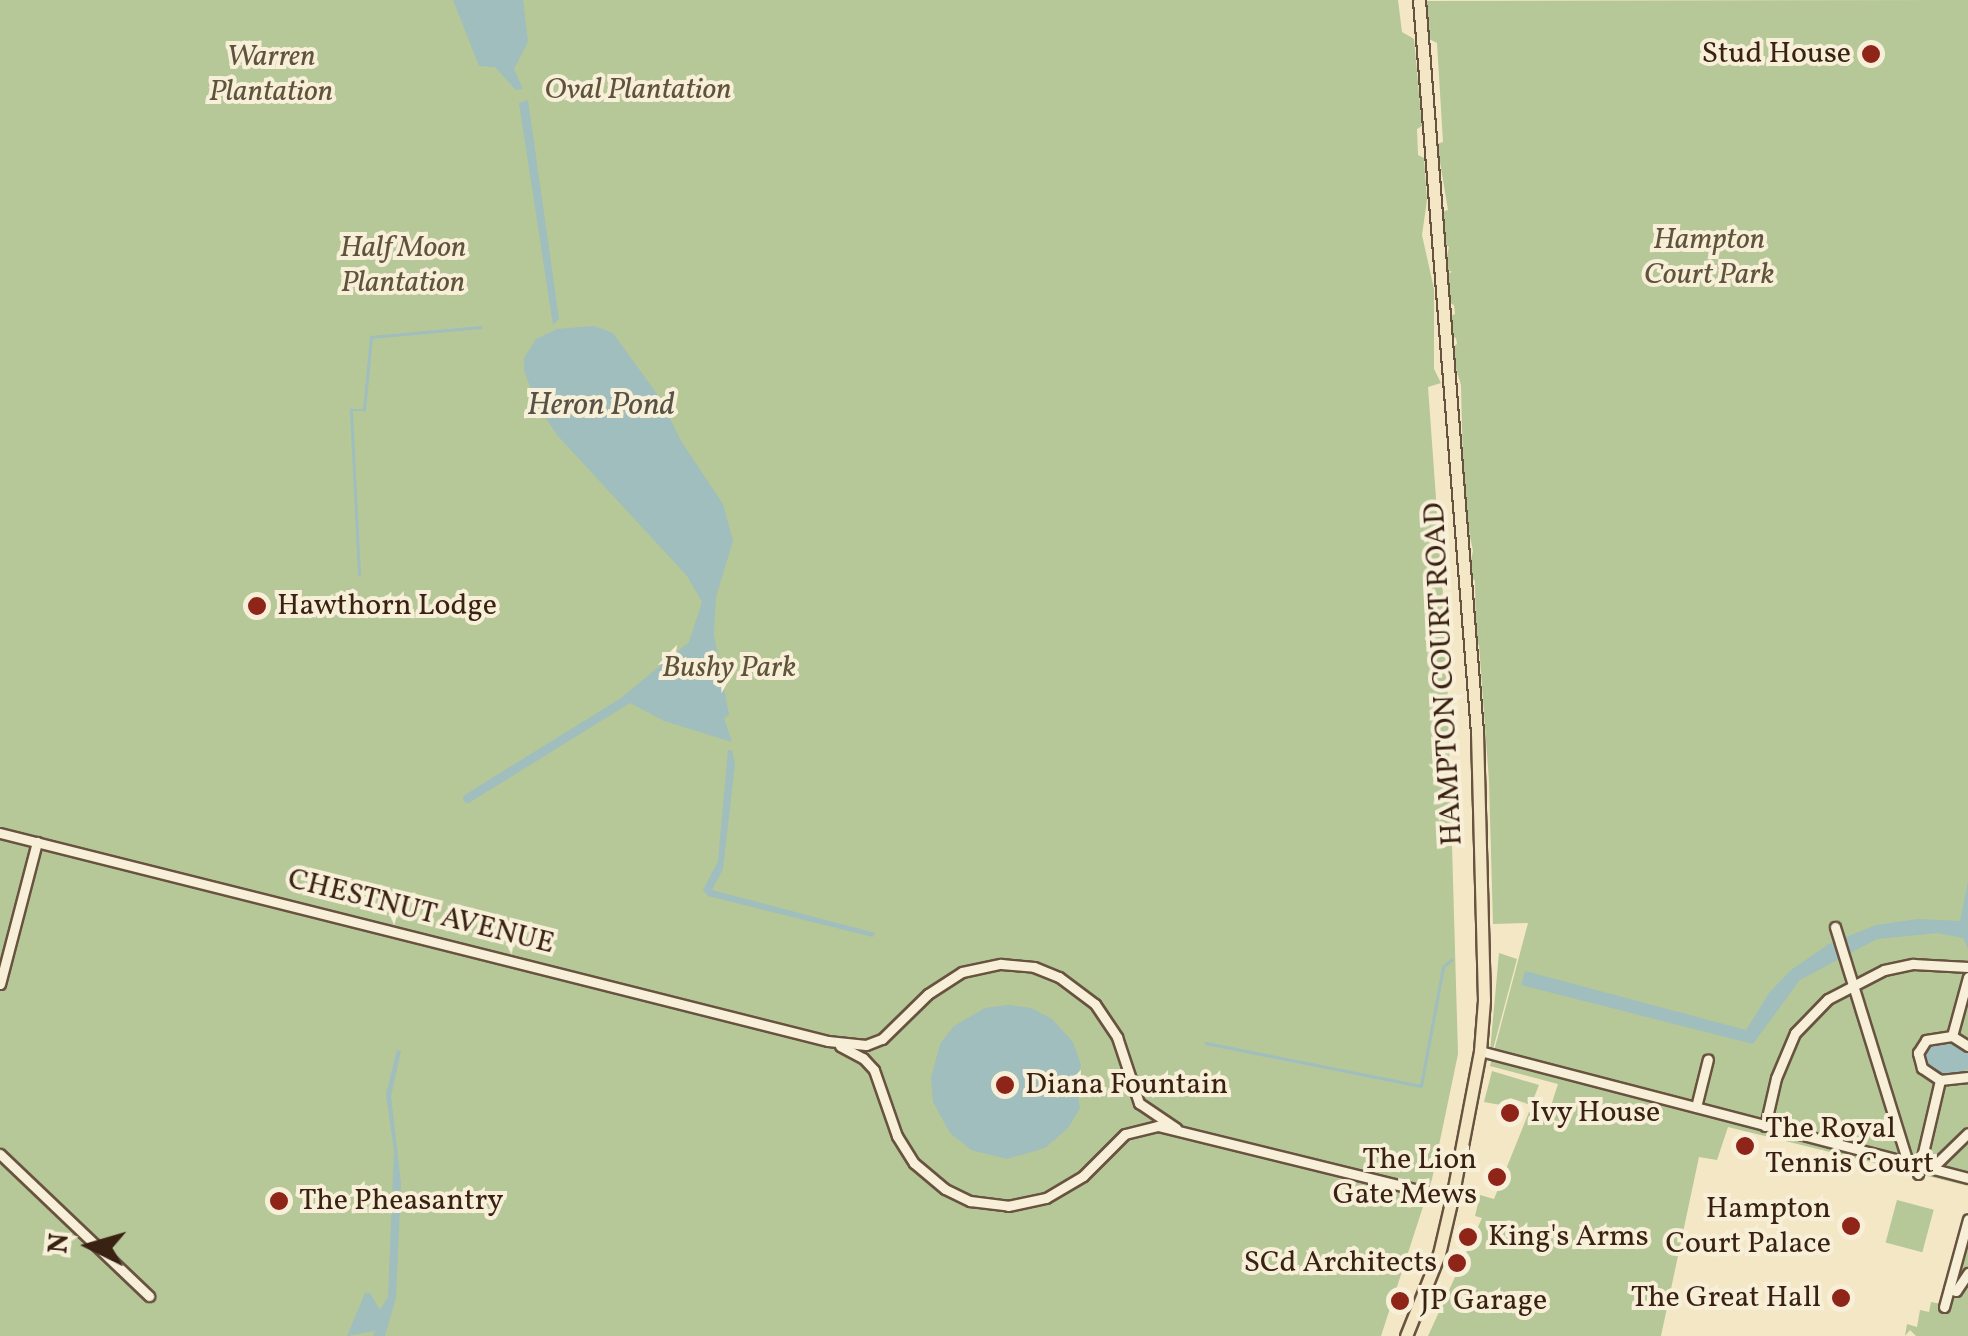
<!DOCTYPE html>
<html>
<head>
<meta charset="utf-8">
<style>
	body { margin:0 }
	#map { position:relative; width:1968px; height:1336px; overflow:hidden; background:#f4e7c5; font-family:Vollkorn,serif }
	div>[style] { position:absolute }
	.green>* { inset:0; background:#b6c798; transform-origin:0 0 }
	.water>* { inset:0; background:#9fbebd }
	.stream>* { height:2.5px; margin:-1.25px; padding:0 1.25px; transform-origin:1.25px; border-radius:1.25px; background:#9fbebd }
	.canal>* { height:9px; margin:-4.5px; padding:0 4.5px; transform-origin:4.5px; border-radius:4.5px; background:#9fbebd }
	.roads { filter:drop-shadow(2px 0 #685340) drop-shadow(-2px 0 #685340) drop-shadow(0 2px #685340) drop-shadow(0 -2px #685340) }
	.minor>* { height:9px; margin:-4.5px; padding:0 4.5px; transform-origin:4.5px; border-radius:4.5px; background:#f8efd9 }
	.major>* { height:11px; margin:-5.5px; padding:0 5.5px; transform-origin:5.5px; border-radius:5.5px; background:#f4e7c5 }
	.dots>* { width:28px; height:28px; translate:-50% -50%; box-sizing:border-box; border:5px solid #f8efd9; border-radius:50% }
	span { translate:-50% -50%; white-space:nowrap; text-align:center; line-height:1.15; -webkit-text-stroke:8px #f8efd9; paint-order:stroke }
	.poi-label { font-size:30px; color:#3a2213 }
	.right { translate:-100% -50%; text-align:right }
	.left { translate:0 -50%; text-align:left }
	.park-label { font-size:30px; color:#5f543b; font-style:italic }
	.street-label { font-size:30px; color:#3a2213 }
	.water-label { font-size:32px; color:#585146; font-style:italic }
	.north { position:absolute; left:40px; top:1196px; width:100px; height:100px; -webkit-text-stroke:8px #f8efd9; paint-order:stroke; rotate:275deg; font-size:28px; font-weight:700; line-height:40px; text-align:center; color:#3a2213 }
	.north::after { content:''; display:block; margin:auto; width:35px; height:45px; background:#3a2213; clip-path:polygon(50% 0,100% 100%,50% 72%,0 100%) }
</style>
</head>
<body>
<div id="map">
	<div class="green">
		<div style="clip-path:polygon(0 0,1398px 0,1402px 32px,1414px 39px,1422px 126px,1417px 129px,1418px 155px,1424px 158px,1427px 200px,1422px 235px,1434px 289px,1434px 369px,1441px 383px,1428px 387px,1446px 637px,1458px 1054px,1432px 1179px,1381px 1336px,0 1336px)"></div>
		<div style="clip-path:polygon(1968px 0,1968px 1186px,1728px 1127px,1717px 1160px,1699px 1157px,1661px 1336px,1428px 1336px,1482px 1218px,1475px 1216px,1480px 1195px,1494px 1199px,1529px 1112px,1547px 1118px,1558px 1084px,1490px 1066px,1528px 923px,1493px 924px,1489px 781px,1479px 645px,1476px 644px,1475px 581px,1468px 573px,1473px 551px,1464px 507px,1461px 385px,1450px 349px,1457px 344px,1456px 338px,1449px 336px,1447px 318px,1455px 314px,1454px 305px,1446px 301px,1443px 275px,1452px 272px,1444px 268px,1449px 247px,1441px 241px,1440px 213px,1448px 210px,1437px 144px,1443px 142px,1437px 43px,1427px 38px,1426px 1px)"></div>
		<div style="clip-path:polygon(1499px 953px,1517px 959px,1492px 1053px,1490px 1052px)"></div>
		<div style="clip-path:polygon(1492px 1071px,1539px 1085px,1531px 1105px,1510px 1098px,1501px 1105px,1484px 1102px)"></div>
		<div style="left:1897px;top:1200px;width:38px;height:44px;rotate:15deg"></div>
		<div style="clip-path:polygon(1968px 1241px,1968px 1336px,1916px 1336px,1910px 1330px,1905px 1336px,1907px 1324px,1917px 1327px,1920px 1310px,1929px 1312px,1931px 1302px,1950px 1306px)"></div>
	</div>
	<div class="water">
		<div style="clip-path:polygon(453px 0,523px 0,528px 42px,514px 69px,523px 89px,516px 90px,495px 67px,479px 66px)"></div>
		<div style="clip-path:polygon(528px 100px,559px 319px,553px 325px,519px 103px)"></div>
		<div style="clip-path:polygon(594px 326px,613px 333px,660px 398px,681px 441px,723px 504px,733px 541px,716px 597px,714px 635px,729px 715px,724px 718px,732px 742px,664px 721px,621px 698px,689px 642px,702px 602px,687px 576px,557px 435px,538px 406px,524px 371px,524px 358px,536px 339px,557px 329px)"></div>
		<div style="clip-path:polygon(728px 750px,732px 750px,735px 764px,723px 869px,712px 890px,875px 933px,873px 937px,708px 896px,703px 890px,718px 861px)"></div>
		<div style="clip-path:polygon(1968px 881px,1968px 949px,1963px 938px,1937px 933px,1877px 939px,1800px 980px,1753px 1044px,1521px 985px,1525px 971px,1746px 1030px,1769px 993px,1791px 970px,1829px 944px,1876px 925px,1918px 919px,1960px 921px)"></div>
		<div style="clip-path:polygon(1008px 1005px,1031px 1008px,1052px 1019px,1073px 1042px,1081px 1065px,1076px 1081px,1080px 1108px,1068px 1128px,1045px 1148px,1007px 1159px,971px 1150px,950px 1133px,933px 1102px,931px 1078px,940px 1044px,954px 1026px,985px 1008px)"></div>
		<div style="clip-path:polygon(1932px 1042px,1961px 1046px,1968px 1052px,1968px 1069px,1951px 1076px,1935px 1072px,1923px 1057px)"></div>
		<div style="clip-path:polygon(397px 1050px,401px 1051px,391px 1096px,401px 1183px,396px 1298px,385px 1336px,373px 1336px,375px 1331px,347px 1336px,365px 1293px,370px 1293px,380px 1310px,388px 1297px,394px 1151px,386px 1095px)"></div>
	</div>
	<div class="stream">
		<div style="left:359px;top:575px;width:165px;rotate:-92.8deg"></div>
		<div style="left:351px;top:410px;width:13px"></div>
		<div style="left:364px;top:410px;width:73px;rotate:-84.5deg"></div>
		<div style="left:371px;top:337px;width:110px;rotate:-5.2deg"></div>
		<div style="left:1206px;top:1043px;width:219px;rotate:11.3deg"></div>
		<div style="left:1421px;top:1086px;width:121px;rotate:-79.5deg"></div>
		<div style="left:1443px;top:967px;width:11px;rotate:-41deg"></div>
	</div>
	<div class="canal">
		<div style="left:467px;top:798px;width:195px;rotate:-31.8deg"></div>
	</div>
	<div class="roads">
		<div class="minor">
			<div style="left:0;top:833px;width:854px;rotate:14.1deg"></div>
			<div style="left:828px;top:1041px;width:38px;rotate:6deg"></div>
			<div style="left:866px;top:1045px;width:17px;rotate:-21deg"></div>
			<div style="left:882px;top:1039px;width:64px;rotate:-44.4deg"></div>
			<div style="left:928px;top:994px;width:40px;rotate:-32.9deg"></div>
			<div style="left:962px;top:972px;width:40px;rotate:-12deg"></div>
			<div style="left:1001px;top:964px;width:33px;rotate:5deg"></div>
			<div style="left:1034px;top:967px;width:27px;rotate:22deg"></div>
			<div style="left:1059px;top:977px;width:45px;rotate:36.9deg"></div>
			<div style="left:1095px;top:1004px;width:40px;rotate:56deg"></div>
			<div style="left:1117px;top:1037px;width:70px;rotate:71.6deg"></div>
			<div style="left:1139px;top:1103px;width:45px;rotate:34deg"></div>
			<div style="left:1835px;top:927px;width:247px;rotate:72.8deg"></div>
			<div style="left:0;top:984px;width:147px;rotate:-75.4deg"></div>
			<div style="left:1952px;top:1036px;width:19px;rotate:32deg"></div>
			<div style="left:840px;top:1046px;width:26px;rotate:28deg"></div>
			<div style="left:863px;top:1058px;width:16px;rotate:47deg"></div>
			<div style="left:874px;top:1070px;width:70px;rotate:70.8deg"></div>
			<div style="left:897px;top:1136px;width:32px;rotate:58deg"></div>
			<div style="left:914px;top:1163px;width:40px;rotate:40deg"></div>
			<div style="left:945px;top:1189px;width:28px;rotate:26deg"></div>
			<div style="left:970px;top:1201px;width:38px;rotate:7deg"></div>
			<div style="left:1008px;top:1206px;width:39px;rotate:-12deg"></div>
			<div style="left:1046px;top:1198px;width:43px;rotate:-30.7deg"></div>
			<div style="left:1083px;top:1176px;width:59px;rotate:-45deg"></div>
			<div style="left:1125px;top:1134px;width:34px;rotate:-14deg"></div>
			<div style="left:1158px;top:1126px;width:303px;rotate:13.8deg"></div>
			<div style="left:1480px;top:1051px;width:504px;rotate:14.59deg"></div>
			<div style="left:1940px;top:1080px;width:28px;rotate:-6deg"></div>
			<div style="left:1696px;top:1107px;width:49px;rotate:-76deg"></div>
			<div style="left:1765px;top:1126px;width:49px;rotate:-77.1deg"></div>
			<div style="left:1776px;top:1078px;width:49px;rotate:-67.1deg"></div>
			<div style="left:1795px;top:1033px;width:47px;rotate:-45.9deg"></div>
			<div style="left:1828px;top:999px;width:63px;rotate:-27.4deg"></div>
			<div style="left:1884px;top:970px;width:30px;rotate:-12deg"></div>
			<div style="left:1913px;top:964px;width:55px;rotate:3.1deg"></div>
			<div style="left:0;top:1154px;width:206px;rotate:43.6deg"></div>
			<div style="left:1932px;top:1168px;width:50px;rotate:-44.2deg"></div>
			<div style="left:1918px;top:1174px;width:97px;rotate:-76.8deg"></div>
			<div style="left:1940px;top:1080px;width:22px;rotate:-146deg"></div>
			<div style="left:1922px;top:1068px;width:16px;rotate:-105deg"></div>
			<div style="left:1918px;top:1053px;width:15px;rotate:-58deg"></div>
			<div style="left:1926px;top:1040px;width:26px;rotate:-9deg"></div>
			<div style="left:1952px;top:1036px;width:61px;rotate:-74.8deg"></div>
			<div style="left:1949px;top:1289px;width:7px;rotate:16deg"></div>
			<div style="left:1956px;top:1291px;width:22px;rotate:-56deg"></div>
			<div style="left:1944px;top:1307px;width:91px;rotate:-74.7deg"></div>
		</div>
		<div class="major">
			<div style="left:1406px;top:1336px;width:88px;rotate:-68.1deg"></div>
			<div style="left:1439px;top:1254px;width:57px;rotate:-76.9deg"></div>
			<div style="left:1452px;top:1198px;width:150px;rotate:-79.2deg"></div>
			<div style="left:1480px;top:1051px;width:51px;rotate:-85.5deg"></div>
			<div style="left:1484px;top:1000px;width:268px;rotate:-91.5deg"></div>
			<div style="left:1477px;top:732px;width:734px;rotate:-94.53deg"></div>
		</div>
	</div>
	<div class="dots">
		<div style="left:1871px;top:54px;background:#8f2418"></div>
		<div style="left:257px;top:606px;background:#8f2418"></div>
		<div style="left:1005px;top:1085px;background:#8f2418"></div>
		<div style="left:1510px;top:1113px;background:#8f2418"></div>
		<div style="left:1745px;top:1146px;background:#8f2418"></div>
		<div style="left:1497px;top:1177px;background:#8f2418"></div>
		<div style="left:279px;top:1201px;background:#8f2418"></div>
		<div style="left:1851px;top:1226px;background:#8f2418"></div>
		<div style="left:1468px;top:1237px;background:#8f2418"></div>
		<div style="left:1457px;top:1263px;background:#8f2418"></div>
		<div style="left:1841px;top:1298px;background:#8f2418"></div>
		<div style="left:1400px;top:1301px;background:#8f2418"></div>
	</div>
	<div class="poi-label">
		<span class="right" style="left:1851px;top:54px">Stud House</span>
		<span class="left" style="left:277px;top:606px">Hawthorn Lodge</span>
		<span class="left" style="left:1025px;top:1085px">Diana Fountain</span>
		<span class="left" style="left:1530px;top:1113px">Ivy House</span>
		<span class="left" style="left:1765px;top:1146px">The Royal<br>Tennis Court</span>
		<span class="right" style="left:1477px;top:1177px">The Lion<br>Gate Mews</span>
		<span class="left" style="left:299px;top:1201px">The Pheasantry</span>
		<span class="right" style="left:1831px;top:1226px">Hampton<br>Court Palace</span>
		<span class="left" style="left:1488px;top:1237px">King's Arms</span>
		<span class="right" style="left:1437px;top:1263px">SCd Architects</span>
		<span class="right" style="left:1821px;top:1298px">The Great Hall</span>
		<span class="left" style="left:1420px;top:1301px">JP Garage</span>
	</div>
	<div class="park-label">
		<span style="left:271px;top:74px">Warren<br>Plantation</span>
		<span style="left:638px;top:90px">Oval Plantation</span>
		<span style="left:1709px;top:257px">Hampton<br>Court Park</span>
		<span style="left:403px;top:265px">Half Moon<br>Plantation</span>
		<span style="left:729px;top:668px">Bushy Park</span>
	</div>
	<div class="street-label">
		<span style="left:1444px;top:674px;rotate:-93deg">HAMPTON COURT ROAD</span>
		<span style="left:421px;top:912px;rotate:14deg">CHESTNUT AVENUE</span>
	</div>
	<div class="water-label">
		<span style="left:601px;top:406px">Heron Pond</span>
	</div>
	<div class="north">N</div>
</div>
</body>
</html>
